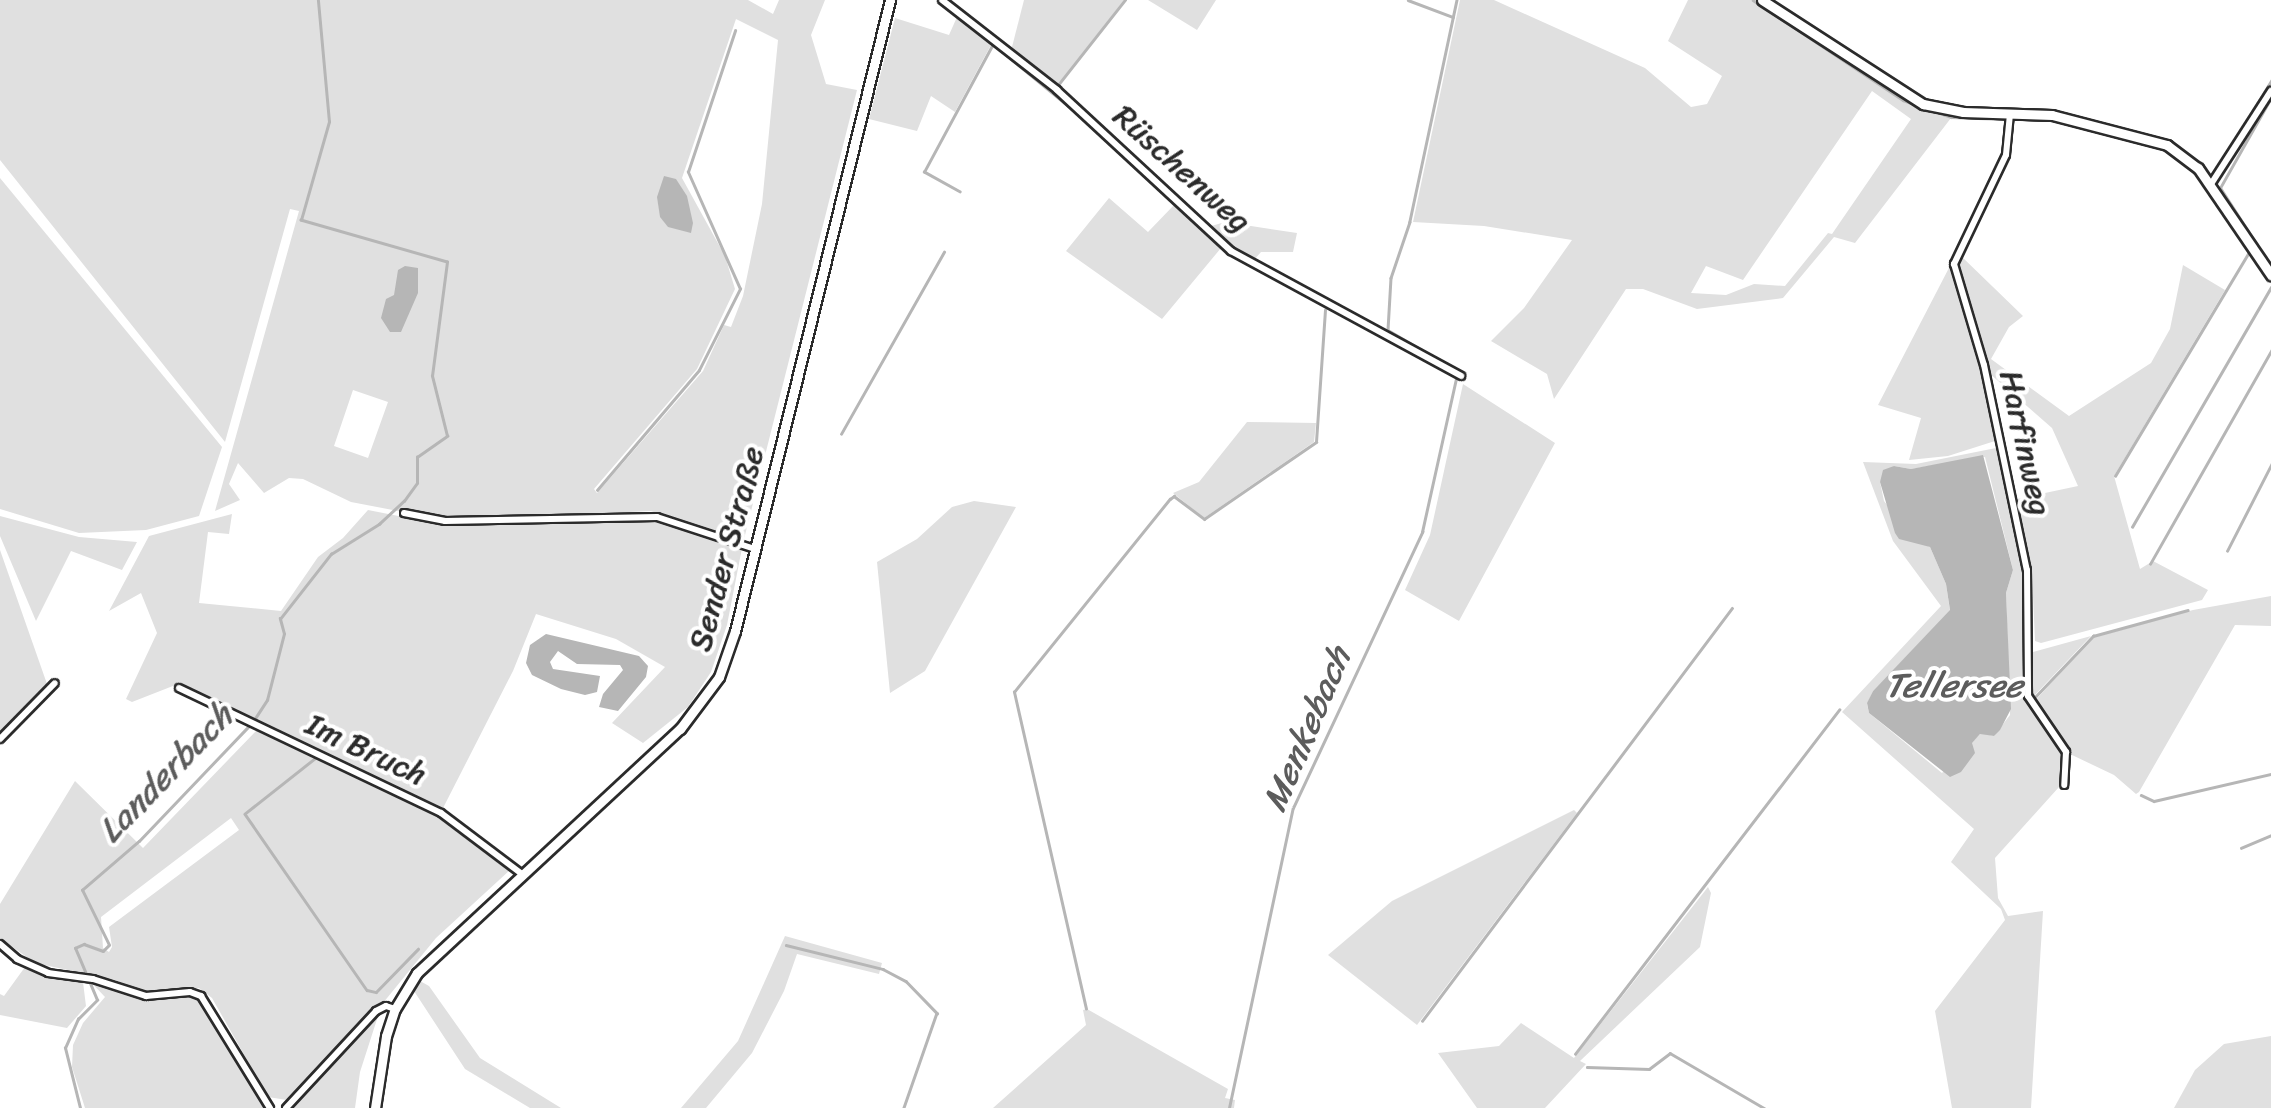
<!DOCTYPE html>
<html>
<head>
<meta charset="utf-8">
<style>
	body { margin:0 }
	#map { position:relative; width:2271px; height:1108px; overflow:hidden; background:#fff; font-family:Sriracha,sans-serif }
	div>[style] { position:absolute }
	.green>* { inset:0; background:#e0e0e0 }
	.water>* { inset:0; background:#b6b6b6 }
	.stream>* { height:2.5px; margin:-1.25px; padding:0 1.25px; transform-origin:1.25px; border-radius:1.25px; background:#b6b6b6 }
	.roads { filter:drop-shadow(2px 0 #2b2b2b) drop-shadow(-2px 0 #2b2b2b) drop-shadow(0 2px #2b2b2b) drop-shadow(0 -2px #2b2b2b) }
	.street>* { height:6px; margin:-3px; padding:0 3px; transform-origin:3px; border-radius:3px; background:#fff }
	.secondary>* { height:9px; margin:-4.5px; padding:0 4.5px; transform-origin:4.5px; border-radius:4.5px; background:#fff }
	span { translate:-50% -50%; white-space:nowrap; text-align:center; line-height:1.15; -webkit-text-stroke:8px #fff; paint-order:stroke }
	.street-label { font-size:32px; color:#2b2b2b }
	.water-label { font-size:35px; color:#5c5c5c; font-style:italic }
</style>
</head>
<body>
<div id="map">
	<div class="green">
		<div style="clip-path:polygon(evenodd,0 0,748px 0,773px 14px,779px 0,825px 0,811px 35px,826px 84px,857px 90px,743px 543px,651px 511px,445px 520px,351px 502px,303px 479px,289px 478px,264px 493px,238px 463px,229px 484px,240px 500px,215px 511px,299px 211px,290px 209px,225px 442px,0 160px,0 0,736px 19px,778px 40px,762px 204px,743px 296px,731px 327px,724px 325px,703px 371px,597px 493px,594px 489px,697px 369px,735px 289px,725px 256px,682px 178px,736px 19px,0 0,353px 390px,388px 402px,368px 458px,334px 446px,353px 390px)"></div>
		<div style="clip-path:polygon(1024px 0,1124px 0,1057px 86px,1011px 51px)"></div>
		<div style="clip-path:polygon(1148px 0,1216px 0,1197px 30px)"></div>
		<div style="clip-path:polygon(evenodd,1460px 0,1494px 0,1645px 68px,1691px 107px,1707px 104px,1722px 76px,1668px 41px,1688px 0,1752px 0,1902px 101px,1951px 118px,1855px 243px,1834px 237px,1783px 298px,1697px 309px,1643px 289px,1626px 289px,1554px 399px,1547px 374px,1491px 341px,1524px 308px,1572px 240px,1484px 226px,1413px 222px,1460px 0,1872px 91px,1911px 119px,1832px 234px,1828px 233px,1785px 286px,1754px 284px,1726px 295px,1691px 293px,1706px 266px,1743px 280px,1872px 91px)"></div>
		<div style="clip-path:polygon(957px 17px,992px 43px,955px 112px,931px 96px,917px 131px,869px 119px,895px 18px,949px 35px)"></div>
		<div style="clip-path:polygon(0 178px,222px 447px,199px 516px,146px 530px,79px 533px,0 509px)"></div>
		<div style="clip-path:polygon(1109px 198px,1148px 232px,1174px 205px,1221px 248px,1162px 319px,1066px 251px)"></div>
		<div style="clip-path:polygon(1225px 222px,1297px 233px,1293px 252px,1261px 252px,1253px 261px,1231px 249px,1208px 227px)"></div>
		<div style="clip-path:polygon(1961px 256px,2023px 316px,2009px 327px,1991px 359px,2069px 416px,2151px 363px,2170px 329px,2183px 265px,2225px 290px,2114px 476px,2140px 569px,2153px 561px,2208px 590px,2202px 600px,2041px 643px,2035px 641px,2032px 574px,2017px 499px,2078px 486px,2052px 428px,1989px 373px,1957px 265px)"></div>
		<div style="clip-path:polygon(1951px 264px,1980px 366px,1995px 441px,1948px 456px,1909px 460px,1921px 418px,1878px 405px)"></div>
		<div style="clip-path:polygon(1463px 384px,1555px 443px,1459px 621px,1405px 590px,1430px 535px)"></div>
		<div style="clip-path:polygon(1247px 422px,1316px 423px,1314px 442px,1204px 518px,1173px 493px,1199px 482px)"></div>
		<div style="clip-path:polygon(evenodd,1996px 448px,2024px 576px,2024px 697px,2060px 750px,2062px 776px,2059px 787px,1995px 858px,1998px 898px,2008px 916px,2043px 911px,2031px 1108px,1952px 1108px,1935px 1011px,2005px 920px,2001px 909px,1951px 862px,1974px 829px,1842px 712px,1941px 606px,1893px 541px,1863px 462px,1916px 464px,1996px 448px,1985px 457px,2013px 570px,2006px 593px,2010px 715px,1994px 736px,1981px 733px,1942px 773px,1869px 713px,1867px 704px,1873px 691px,1950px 611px,1946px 584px,1930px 547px,1916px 541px,1884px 501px,1880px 482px,1894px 466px,1911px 469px,1985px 457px)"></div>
		<div style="clip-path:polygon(974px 501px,1016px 507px,925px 671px,890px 693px,877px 562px,917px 539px,952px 507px)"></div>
		<div style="clip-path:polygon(368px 510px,444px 525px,654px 521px,742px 548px,727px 625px,711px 672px,688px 707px,643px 743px,612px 723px,665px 667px,616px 639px,536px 614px,513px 671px,442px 810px,178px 684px,132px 702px,126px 699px,157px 633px,141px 593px,109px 611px,149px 536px,232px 514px,229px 534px,208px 532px,199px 603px,281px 611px,318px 557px,343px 538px)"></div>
		<div style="clip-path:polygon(0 516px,79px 537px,137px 542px,122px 570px,71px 551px,36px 621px,0 536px)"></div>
		<div style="clip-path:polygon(0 550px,47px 684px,0 734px)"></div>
		<div style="clip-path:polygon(2271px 596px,2271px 626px,2235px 625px,2139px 792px,2136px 794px,2114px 775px,2072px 755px,2033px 703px,2092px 638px,2193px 610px)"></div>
		<div style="clip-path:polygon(2091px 636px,2032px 698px,2033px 652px)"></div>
		<div style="clip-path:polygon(evenodd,257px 730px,439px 815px,510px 870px,436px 938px,383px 1003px,287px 1100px,268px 1097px,212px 998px,199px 988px,146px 993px,115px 980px,35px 963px,0 938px,0 904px,75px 781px,143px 848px,257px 730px,231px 818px,239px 830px,109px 927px,112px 947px,109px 952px,103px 948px,101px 917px,231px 818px)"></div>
		<div style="clip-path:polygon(1574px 810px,1577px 813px,1417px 1025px,1328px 955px,1392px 901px)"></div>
		<div style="clip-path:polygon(1708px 887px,1711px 893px,1700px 947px,1580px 1061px,1586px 1064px,1545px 1108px,1477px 1108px,1438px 1053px,1499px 1046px,1521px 1023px,1574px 1058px)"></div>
		<div style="clip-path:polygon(785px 936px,882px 963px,879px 974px,797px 954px,784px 991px,752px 1053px,706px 1108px,681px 1108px,738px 1041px)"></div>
		<div style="clip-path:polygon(25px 967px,83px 982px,86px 1006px,67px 1028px,0 1015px,0 994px,4px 996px)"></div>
		<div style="clip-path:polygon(90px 981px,144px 999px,189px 995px,199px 999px,265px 1108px,85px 1108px,72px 1067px,73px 1045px,83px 1023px,105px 997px)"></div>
		<div style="clip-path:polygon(420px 981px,429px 986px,480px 1058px,561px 1108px,530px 1108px,465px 1069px,414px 991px)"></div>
		<div style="clip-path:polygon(1087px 1009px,1228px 1089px,1225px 1098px,1235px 1100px,1234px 1108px,993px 1108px,1086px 1025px,1083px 1010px)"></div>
		<div style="clip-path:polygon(379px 1013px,360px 1072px,355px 1108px,289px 1108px)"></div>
		<div style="clip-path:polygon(2271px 1036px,2271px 1108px,2174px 1108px,2195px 1070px,2224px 1044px)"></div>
	</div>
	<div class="water">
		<div style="clip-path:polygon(664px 176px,676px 179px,687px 196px,693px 223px,691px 233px,668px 227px,660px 217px,657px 197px)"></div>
		<div style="clip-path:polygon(405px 266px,418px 268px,418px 293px,401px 332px,390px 332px,381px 318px,386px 299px,394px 295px,398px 270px)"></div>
		<div style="clip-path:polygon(1983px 455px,2013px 570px,2006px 593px,2011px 709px,2000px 730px,1994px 736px,1980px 734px,1972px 743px,1975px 753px,1961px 772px,1950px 777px,1869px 713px,1867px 703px,1873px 691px,1950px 610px,1946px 584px,1930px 547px,1899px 539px,1895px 533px,1880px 482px,1883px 470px,1894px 466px,1911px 469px)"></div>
		<div style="clip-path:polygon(546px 634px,639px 656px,648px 666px,646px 677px,618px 711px,599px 707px,603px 694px,623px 670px,620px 665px,577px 664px,558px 651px,550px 662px,553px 669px,600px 676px,597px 692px,585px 695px,561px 689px,532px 675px,526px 663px,530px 645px)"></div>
	</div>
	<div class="stream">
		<div style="left:1408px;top:0;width:48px;rotate:20.7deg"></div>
		<div style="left:1457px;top:0;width:227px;rotate:102deg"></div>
		<div style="left:1410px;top:222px;width:59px;rotate:108.7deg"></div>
		<div style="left:1391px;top:278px;width:52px;rotate:93.3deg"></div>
		<div style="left:1388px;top:330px;width:81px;rotate:30.4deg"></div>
		<div style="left:1753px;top:0;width:180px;rotate:33.7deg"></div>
		<div style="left:1903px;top:100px;width:51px;rotate:19.5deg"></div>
		<div style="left:1951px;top:117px;width:54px;rotate:2.1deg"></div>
		<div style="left:1772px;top:0;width:53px;rotate:34.3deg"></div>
		<div style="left:1058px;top:85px;width:108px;rotate:-51.8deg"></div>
		<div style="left:2230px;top:148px;width:79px;rotate:-58.5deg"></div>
		<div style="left:960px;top:192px;width:41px;rotate:-150.9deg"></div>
		<div style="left:924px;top:172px;width:145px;rotate:-61.7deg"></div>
		<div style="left:993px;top:44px;width:123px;rotate:39.4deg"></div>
		<div style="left:2258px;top:247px;width:70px;rotate:-122.8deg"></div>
		<div style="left:2220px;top:188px;width:103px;rotate:-60.5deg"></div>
		<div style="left:841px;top:434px;width:209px;rotate:-60.5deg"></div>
		<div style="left:2115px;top:476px;width:261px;rotate:-59.1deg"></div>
		<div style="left:2249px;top:252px;width:20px;rotate:-120deg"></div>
		<div style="left:597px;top:490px;width:157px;rotate:-49.6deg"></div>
		<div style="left:699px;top:370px;width:91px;rotate:-63.2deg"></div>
		<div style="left:740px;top:289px;width:128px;rotate:-114deg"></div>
		<div style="left:688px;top:172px;width:149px;rotate:-71.6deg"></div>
		<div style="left:2132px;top:527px;width:277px;rotate:-59.9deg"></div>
		<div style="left:2227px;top:551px;width:97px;rotate:-62.9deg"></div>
		<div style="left:2150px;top:564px;width:245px;rotate:-60.4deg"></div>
		<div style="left:2034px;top:698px;width:86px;rotate:-46.4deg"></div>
		<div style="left:2093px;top:636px;width:98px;rotate:-15.3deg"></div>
		<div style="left:254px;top:720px;width:24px;rotate:-57deg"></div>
		<div style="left:267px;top:700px;width:68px;rotate:-75.6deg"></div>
		<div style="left:284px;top:634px;width:16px;rotate:-105deg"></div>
		<div style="left:280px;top:619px;width:83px;rotate:-51.9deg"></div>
		<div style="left:331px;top:554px;width:57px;rotate:-32deg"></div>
		<div style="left:379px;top:524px;width:34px;rotate:-43deg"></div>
		<div style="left:404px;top:501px;width:22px;rotate:-54deg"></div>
		<div style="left:417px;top:483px;width:26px;rotate:-90deg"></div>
		<div style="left:417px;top:457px;width:37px;rotate:-35deg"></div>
		<div style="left:447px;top:436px;width:62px;rotate:-104deg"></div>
		<div style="left:432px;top:376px;width:115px;rotate:-82.5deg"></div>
		<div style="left:447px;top:262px;width:152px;rotate:-164deg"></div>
		<div style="left:301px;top:220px;width:102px;rotate:-74.1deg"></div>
		<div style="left:329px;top:122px;width:122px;rotate:-95.2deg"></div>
		<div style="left:316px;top:758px;width:90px;rotate:141.7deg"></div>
		<div style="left:245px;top:814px;width:214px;rotate:55.3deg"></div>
		<div style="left:367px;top:990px;width:9px;rotate:13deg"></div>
		<div style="left:376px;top:992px;width:60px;rotate:-45.7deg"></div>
		<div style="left:2141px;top:795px;width:14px;rotate:25deg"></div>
		<div style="left:2154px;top:801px;width:120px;rotate:-13deg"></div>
		<div style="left:2241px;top:848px;width:33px;rotate:-23deg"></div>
		<div style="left:786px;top:945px;width:100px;rotate:13.9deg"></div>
		<div style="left:883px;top:969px;width:26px;rotate:28deg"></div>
		<div style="left:906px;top:981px;width:45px;rotate:45.9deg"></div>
		<div style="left:937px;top:1013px;width:101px;rotate:109.2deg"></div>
		<div style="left:1086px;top:1009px;width:325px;rotate:-102.8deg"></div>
		<div style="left:1014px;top:692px;width:248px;rotate:-51.1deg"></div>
		<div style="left:1170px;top:499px;width:5px;rotate:-37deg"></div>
		<div style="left:1174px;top:496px;width:38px;rotate:37deg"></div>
		<div style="left:1204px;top:519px;width:136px;rotate:-34.5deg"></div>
		<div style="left:1316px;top:442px;width:132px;rotate:-86.1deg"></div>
		<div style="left:1422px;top:1021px;width:516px;rotate:-53.11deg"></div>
		<div style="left:1575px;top:1054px;width:434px;rotate:-52.5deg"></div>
		<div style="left:1587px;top:1067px;width:62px;rotate:1.8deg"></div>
		<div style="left:1649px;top:1069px;width:26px;rotate:-37deg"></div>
		<div style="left:1670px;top:1053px;width:109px;rotate:30.3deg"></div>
		<div style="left:80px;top:1108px;width:62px;rotate:-104deg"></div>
		<div style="left:65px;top:1048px;width:32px;rotate:-66deg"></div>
		<div style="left:78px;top:1019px;width:27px;rotate:-45deg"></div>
		<div style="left:97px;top:1000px;width:56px;rotate:-112.9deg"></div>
		<div style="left:75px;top:948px;width:10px;rotate:-24deg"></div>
		<div style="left:84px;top:944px;width:20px;rotate:20deg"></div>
		<div style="left:103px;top:951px;width:8px;rotate:-45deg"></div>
		<div style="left:109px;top:945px;width:61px;rotate:-116.1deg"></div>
		<div style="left:82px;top:890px;width:75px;rotate:-40.7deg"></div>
		<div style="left:139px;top:841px;width:159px;rotate:-46.3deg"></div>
		<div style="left:1229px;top:1108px;width:307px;rotate:-78deg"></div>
		<div style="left:1293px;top:808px;width:305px;rotate:-64.9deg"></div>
		<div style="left:1422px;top:532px;width:157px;rotate:-77.5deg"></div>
	</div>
	<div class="roads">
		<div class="street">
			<div style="left:942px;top:0;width:146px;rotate:38deg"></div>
			<div style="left:1057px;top:90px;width:237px;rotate:42.8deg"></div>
			<div style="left:1231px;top:251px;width:262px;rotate:28.5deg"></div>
			<div style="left:2010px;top:114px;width:41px;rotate:95.6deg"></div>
			<div style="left:2006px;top:155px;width:121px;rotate:115.5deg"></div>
			<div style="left:1954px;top:264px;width:105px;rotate:73.5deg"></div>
			<div style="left:1984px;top:365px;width:209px;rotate:78.2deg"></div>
			<div style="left:2027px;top:570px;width:126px;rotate:89.5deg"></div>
			<div style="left:2028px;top:696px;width:68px;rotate:55.8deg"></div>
			<div style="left:2066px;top:752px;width:33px;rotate:93deg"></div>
			<div style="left:2211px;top:184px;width:111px;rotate:-57.2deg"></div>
			<div style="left:404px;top:513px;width:42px;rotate:11deg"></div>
			<div style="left:445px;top:521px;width:212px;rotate:-1.1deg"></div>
			<div style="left:657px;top:517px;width:103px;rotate:18.1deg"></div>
			<div style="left:179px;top:688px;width:290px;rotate:25.5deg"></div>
			<div style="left:441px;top:813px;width:101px;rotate:37deg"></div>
			<div style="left:0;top:739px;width:78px;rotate:-45.5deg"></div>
			<div style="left:0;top:944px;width:23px;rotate:41deg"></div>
			<div style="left:17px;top:959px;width:34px;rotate:24deg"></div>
			<div style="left:48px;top:973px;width:45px;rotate:7.6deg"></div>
			<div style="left:93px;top:979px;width:56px;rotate:17.8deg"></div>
			<div style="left:146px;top:996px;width:44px;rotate:-5.2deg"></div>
			<div style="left:190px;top:992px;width:12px;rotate:20deg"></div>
			<div style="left:201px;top:996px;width:132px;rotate:58.4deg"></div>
			<div style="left:286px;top:1108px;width:132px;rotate:-47.1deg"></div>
			<div style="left:376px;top:1011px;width:11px;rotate:-27deg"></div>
			<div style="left:386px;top:1006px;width:9px;rotate:18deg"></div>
		</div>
		<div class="secondary">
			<div style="left:1762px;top:0;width:192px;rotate:32.9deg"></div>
			<div style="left:1923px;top:104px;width:41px;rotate:11.3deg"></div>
			<div style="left:1963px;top:112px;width:89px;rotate:1.9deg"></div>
			<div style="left:2052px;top:115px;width:119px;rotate:14.6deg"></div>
			<div style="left:2167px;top:145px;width:39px;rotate:37deg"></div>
			<div style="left:2198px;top:168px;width:130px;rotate:55.7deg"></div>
			<div style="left:375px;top:1108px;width:73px;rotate:-81.3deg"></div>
			<div style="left:386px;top:1036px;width:28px;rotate:-72deg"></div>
			<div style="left:395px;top:1009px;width:42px;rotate:-58.6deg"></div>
			<div style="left:417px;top:973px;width:359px;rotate:-42.9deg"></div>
			<div style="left:680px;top:729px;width:65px;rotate:-53.1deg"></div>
			<div style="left:719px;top:677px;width:49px;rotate:-70.8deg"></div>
			<div style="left:735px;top:631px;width:650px;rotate:-76.2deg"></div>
		</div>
	</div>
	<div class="street-label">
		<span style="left:1182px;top:169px;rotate:42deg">Rüschenweg</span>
		<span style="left:2025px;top:443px;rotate:78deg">Harfinweg</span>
		<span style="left:727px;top:549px;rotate:-75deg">Sender Straße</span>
		<span style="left:366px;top:750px;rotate:25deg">Im Bruch</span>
	</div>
	<div class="water-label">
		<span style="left:1954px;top:685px">Tellersee</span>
		<span style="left:1306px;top:729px;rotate:-67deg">Menkebach</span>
		<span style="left:165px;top:773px;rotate:-46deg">Landerbach</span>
	</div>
</div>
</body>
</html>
